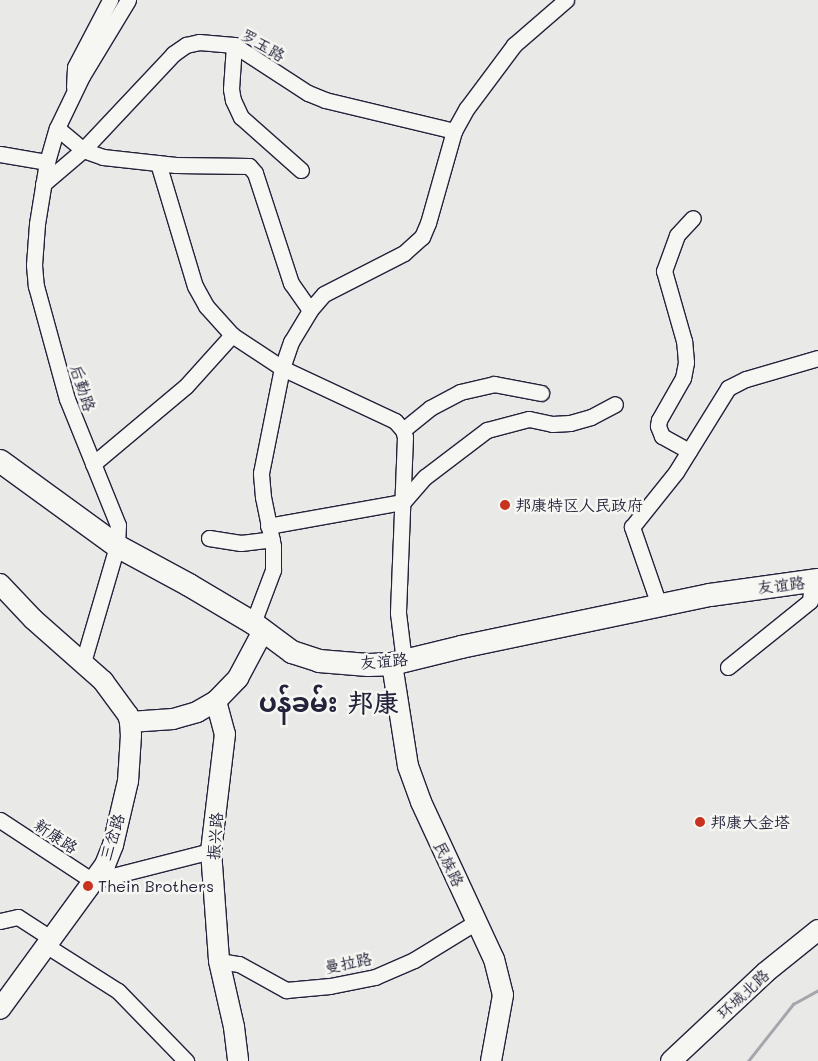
<!DOCTYPE html>
<html>
<head>
<meta charset="utf-8">
<style>
	body { margin:0 }
	#map { position:relative; width:818px; height:1061px; overflow:hidden; background:#e9e9e7; font-family:Mali,"LXGW WenKai TC","Noto Sans Myanmar",sans-serif }
	div>[style] { position:absolute }
	.stream>* { height:3px; margin:-1.5px; padding:0 1.5px; transform-origin:1.5px; border-radius:1.5px; background:#a5a5ac }
	.roads { filter:drop-shadow(1px 0 #22223b) drop-shadow(-1px 0 #22223b) drop-shadow(0 1px #22223b) drop-shadow(0 -1px #22223b) }
	.minor>* { height:15px; margin:-7.5px; padding:0 7.5px; transform-origin:7.5px; border-radius:7.5px; background:#f6f6f2 }
	.major>* { height:20px; margin:-10px; padding:0 10px; transform-origin:10px; border-radius:10px; background:#f6f6f2 }
	.highway>* { height:22px; margin:-11px; padding:0 11px; transform-origin:11px; border-radius:11px; background:#f6f6f2 }
	.dots>* { width:14px; height:14px; translate:-50% -50%; box-sizing:border-box; border:2px solid #f6f6f2; border-radius:50% }
	span { translate:-50% -50%; white-space:nowrap; text-align:center; line-height:1.15; -webkit-text-stroke:5px #f6f6f2; paint-order:stroke }
	.street-label { font-size:16px; color:#22223b }
	.poi-label { font-size:16px; color:#22223b }
	.left { translate:0 -50%; text-align:left }
	.town-label { font-size:26px; color:#22223b; font-weight:700 }
</style>
</head>
<body>
<div id="map">
	<div class="stream">
		<div style="left:748px;top:1061px;width:73px;rotate:-51.7deg"></div>
		<div style="left:793px;top:1004px;width:29px;rotate:-29deg"></div>
	</div>
	<div class="roads">
		<div class="minor">
			<div style="left:234px;top:45px;width:44px;rotate:93.9deg"></div>
			<div style="left:231px;top:89px;width:11px;rotate:80deg"></div>
			<div style="left:233px;top:100px;width:19px;rotate:65deg"></div>
			<div style="left:241px;top:117px;width:80px;rotate:41.5deg"></div>
			<div style="left:74px;top:87px;width:20px;rotate:-87deg"></div>
			<div style="left:75px;top:67px;width:76px;rotate:-62.4deg"></div>
			<div style="left:57px;top:128px;width:34px;rotate:40deg"></div>
			<div style="left:83px;top:150px;width:21px;rotate:19deg"></div>
			<div style="left:103px;top:157px;width:73px;rotate:6.3deg"></div>
			<div style="left:176px;top:165px;width:73px;rotate:0.8deg"></div>
			<div style="left:249px;top:166px;width:9px;rotate:49deg"></div>
			<div style="left:255px;top:173px;width:116px;rotate:71.9deg"></div>
			<div style="left:291px;top:283px;width:33px;rotate:55deg"></div>
			<div style="left:0;top:154px;width:48px;rotate:9.7deg"></div>
			<div style="left:47px;top:162px;width:63px;rotate:99.2deg"></div>
			<div style="left:37px;top:224px;width:41px;rotate:94.2deg"></div>
			<div style="left:34px;top:265px;width:21px;rotate:85deg"></div>
			<div style="left:36px;top:286px;width:117px;rotate:74.7deg"></div>
			<div style="left:67px;top:399px;width:136px;rotate:68deg"></div>
			<div style="left:118px;top:525px;width:21px;rotate:93deg"></div>
			<div style="left:117px;top:546px;width:121px;rotate:106.3deg"></div>
			<div style="left:47px;top:162px;width:35px;rotate:-74deg"></div>
			<div style="left:57px;top:128px;width:58px;rotate:-64.3deg"></div>
			<div style="left:82px;top:76px;width:89px;rotate:-58.8deg"></div>
			<div style="left:158px;top:163px;width:128px;rotate:73.3deg"></div>
			<div style="left:195px;top:286px;width:23px;rotate:61deg"></div>
			<div style="left:206px;top:306px;width:39px;rotate:48deg"></div>
			<div style="left:232px;top:335px;width:60px;rotate:33.4deg"></div>
			<div style="left:282px;top:368px;width:125px;rotate:25.1deg"></div>
			<div style="left:395px;top:421px;width:12px;rotate:48deg"></div>
			<div style="left:403px;top:430px;width:7px;rotate:74deg"></div>
			<div style="left:405px;top:437px;width:176px;rotate:92.3deg"></div>
			<div style="left:398px;top:613px;width:48px;rotate:82.9deg"></div>
			<div style="left:43px;top:184px;width:52px;rotate:-40.4deg"></div>
			<div style="left:83px;top:150px;width:132px;rotate:-46.8deg"></div>
			<div style="left:173px;top:54px;width:16px;rotate:-35deg"></div>
			<div style="left:186px;top:45px;width:13px;rotate:-13deg"></div>
			<div style="left:199px;top:42px;width:35px;rotate:5deg"></div>
			<div style="left:234px;top:45px;width:88px;rotate:33deg"></div>
			<div style="left:308px;top:93px;width:18px;rotate:22deg"></div>
			<div style="left:325px;top:100px;width:133px;rotate:13.5deg"></div>
			<div style="left:403px;top:430px;width:35px;rotate:-39deg"></div>
			<div style="left:430px;top:408px;width:34px;rotate:-28deg"></div>
			<div style="left:460px;top:392px;width:35px;rotate:-13deg"></div>
			<div style="left:494px;top:384px;width:48px;rotate:10.8deg"></div>
			<div style="left:689px;top:451px;width:31px;rotate:-151deg"></div>
			<div style="left:662px;top:436px;width:11px;rotate:-112deg"></div>
			<div style="left:658px;top:426px;width:6px;rotate:-81deg"></div>
			<div style="left:659px;top:420px;width:48px;rotate:-60.3deg"></div>
			<div style="left:683px;top:378px;width:16px;rotate:-79deg"></div>
			<div style="left:686px;top:362px;width:21px;rotate:-95deg"></div>
			<div style="left:684px;top:341px;width:73px;rotate:-105.9deg"></div>
			<div style="left:664px;top:271px;width:38px;rotate:-70deg"></div>
			<div style="left:677px;top:235px;width:23px;rotate:-47deg"></div>
			<div style="left:93px;top:464px;width:121px;rotate:-40deg"></div>
			<div style="left:186px;top:386px;width:69px;rotate:-48deg"></div>
			<div style="left:268px;top:526px;width:137px;rotate:-10.1deg"></div>
			<div style="left:403px;top:502px;width:33px;rotate:-49deg"></div>
			<div style="left:425px;top:477px;width:78px;rotate:-37.2deg"></div>
			<div style="left:487px;top:430px;width:43px;rotate:-14.7deg"></div>
			<div style="left:529px;top:419px;width:24px;rotate:12deg"></div>
			<div style="left:552px;top:424px;width:18px;rotate:-3deg"></div>
			<div style="left:570px;top:423px;width:22px;rotate:-16deg"></div>
			<div style="left:591px;top:417px;width:27px;rotate:-28deg"></div>
			<div style="left:209px;top:538px;width:32px;rotate:9deg"></div>
			<div style="left:241px;top:543px;width:31px;rotate:-7deg"></div>
			<div style="left:659px;top:605px;width:83px;rotate:-109.1deg"></div>
			<div style="left:632px;top:527px;width:70px;rotate:-51.3deg"></div>
			<div style="left:676px;top:472px;width:99px;rotate:-58.2deg"></div>
			<div style="left:728px;top:388px;width:20px;rotate:-27deg"></div>
			<div style="left:746px;top:379px;width:75px;rotate:-16.3deg"></div>
			<div style="left:253px;top:623px;width:57px;rotate:-69.3deg"></div>
			<div style="left:273px;top:570px;width:24px;rotate:-90deg"></div>
			<div style="left:273px;top:546px;width:50px;rotate:-101.5deg"></div>
			<div style="left:263px;top:497px;width:24px;rotate:-95deg"></div>
			<div style="left:261px;top:473px;width:107px;rotate:-78.7deg"></div>
			<div style="left:282px;top:368px;width:28px;rotate:-71deg"></div>
			<div style="left:291px;top:342px;width:37px;rotate:-59deg"></div>
			<div style="left:310px;top:310px;width:21px;rotate:-49deg"></div>
			<div style="left:324px;top:294px;width:90px;rotate:-27.1deg"></div>
			<div style="left:404px;top:253px;width:24px;rotate:-42deg"></div>
			<div style="left:422px;top:237px;width:15px;rotate:-67deg"></div>
			<div style="left:428px;top:223px;width:96px;rotate:-74.2deg"></div>
			<div style="left:454px;top:131px;width:26px;rotate:-61deg"></div>
			<div style="left:467px;top:108px;width:79px;rotate:-53.3deg"></div>
			<div style="left:514px;top:45px;width:69px;rotate:-40.9deg"></div>
			<div style="left:728px;top:667px;width:105px;rotate:-38.8deg"></div>
			<div style="left:810px;top:601px;width:20px;rotate:-84deg"></div>
			<div style="left:0;top:820px;width:111px;rotate:33.3deg"></div>
			<div style="left:93px;top:881px;width:122px;rotate:-14.3deg"></div>
			<div style="left:0;top:921px;width:18px;rotate:-13deg"></div>
			<div style="left:18px;top:917px;width:40px;rotate:32.9deg"></div>
			<div style="left:47px;top:946px;width:84px;rotate:32.4deg"></div>
			<div style="left:118px;top:991px;width:98px;rotate:45.8deg"></div>
			<div style="left:219px;top:961px;width:20px;rotate:9deg"></div>
			<div style="left:239px;top:964px;width:54px;rotate:29deg"></div>
			<div style="left:286px;top:990px;width:44px;rotate:-5.2deg"></div>
			<div style="left:330px;top:986px;width:46px;rotate:-11.3deg"></div>
			<div style="left:375px;top:977px;width:43px;rotate:-23.6deg"></div>
			<div style="left:414px;top:960px;width:75px;rotate:-31.4deg"></div>
		</div>
		<div class="major">
			<div style="left:0;top:584px;width:48px;rotate:46.7deg"></div>
			<div style="left:33px;top:619px;width:94px;rotate:41.5deg"></div>
			<div style="left:103px;top:681px;width:42px;rotate:53.7deg"></div>
			<div style="left:128px;top:715px;width:7px;rotate:74deg"></div>
			<div style="left:130px;top:722px;width:13px;rotate:86deg"></div>
			<div style="left:131px;top:735px;width:46px;rotate:93.7deg"></div>
			<div style="left:128px;top:781px;width:66px;rotate:103.2deg"></div>
			<div style="left:113px;top:845px;width:22px;rotate:112deg"></div>
			<div style="left:105px;top:865px;width:178px;rotate:126.1deg"></div>
			<div style="left:392px;top:664px;width:103px;rotate:81.1deg"></div>
			<div style="left:408px;top:766px;width:38px;rotate:70deg"></div>
			<div style="left:421px;top:802px;width:173px;rotate:65.1deg"></div>
			<div style="left:494px;top:959px;width:37px;rotate:76deg"></div>
			<div style="left:503px;top:995px;width:67px;rotate:100.3deg"></div>
			<div style="left:216px;top:701px;width:34px;rotate:75deg"></div>
			<div style="left:225px;top:734px;width:118px;rotate:96.8deg"></div>
			<div style="left:211px;top:851px;width:110px;rotate:85.8deg"></div>
			<div style="left:219px;top:961px;width:68px;rotate:77.2deg"></div>
			<div style="left:234px;top:1027px;width:34px;rotate:83deg"></div>
			<div style="left:130px;top:722px;width:43px;rotate:-4deg"></div>
			<div style="left:173px;top:719px;width:25px;rotate:-16deg"></div>
			<div style="left:197px;top:712px;width:22px;rotate:-30deg"></div>
			<div style="left:216px;top:701px;width:32px;rotate:-46deg"></div>
			<div style="left:238px;top:678px;width:53px;rotate:-62deg"></div>
			<div style="left:671px;top:1061px;width:130px;rotate:-43.1deg"></div>
			<div style="left:766px;top:972px;width:67px;rotate:-38.9deg"></div>
		</div>
		<div class="highway">
			<div style="left:0;top:461px;width:145px;rotate:36deg"></div>
			<div style="left:117px;top:546px;width:82px;rotate:28.4deg"></div>
			<div style="left:189px;top:585px;width:74px;rotate:30.7deg"></div>
			<div style="left:253px;top:623px;width:49px;rotate:36.6deg"></div>
			<div style="left:292px;top:652px;width:28px;rotate:18deg"></div>
			<div style="left:319px;top:661px;width:49px;rotate:4.7deg"></div>
			<div style="left:368px;top:665px;width:24px;rotate:-2deg"></div>
			<div style="left:392px;top:664px;width:71px;rotate:-13.8deg"></div>
			<div style="left:461px;top:647px;width:254px;rotate:-11.8deg"></div>
			<div style="left:710px;top:595px;width:109px;rotate:-7.9deg"></div>
		</div>
	</div>
	<div class="dots">
		<div style="left:505px;top:505px;background:#c8321e"></div>
		<div style="left:700px;top:822px;background:#c8321e"></div>
		<div style="left:88px;top:886px;background:#c8321e"></div>
	</div>
	<div class="street-label">
		<span style="left:263px;top:45px;rotate:30deg">罗玉路</span>
		<span style="left:83px;top:388px;rotate:72deg">后勤路</span>
		<span style="left:781px;top:585px;rotate:-7deg">友谊路</span>
		<span style="left:384px;top:661px;rotate:-5deg">友谊路</span>
		<span style="left:56px;top:836px;rotate:34deg">新康路</span>
		<span style="left:215px;top:836px;rotate:-86deg">振兴路</span>
		<span style="left:112px;top:837px;rotate:-73deg">三岔路</span>
		<span style="left:449px;top:864px;rotate:64deg">民族路</span>
		<span style="left:348px;top:963px;rotate:-12deg">曼拉路</span>
		<span style="left:743px;top:994px;rotate:-43deg">环城北路</span>
	</div>
	<div class="poi-label">
		<span class="left" style="left:515px;top:505px">邦康特区人民政府</span>
		<span class="left" style="left:710px;top:822px">邦康大金塔</span>
		<span class="left" style="left:98px;top:886px">Thein Brothers</span>
	</div>
	<div class="town-label">
		<span style="left:329px;top:703px">ပန်ခမ်း 邦康</span>
	</div>
</div>
</body>
</html>
